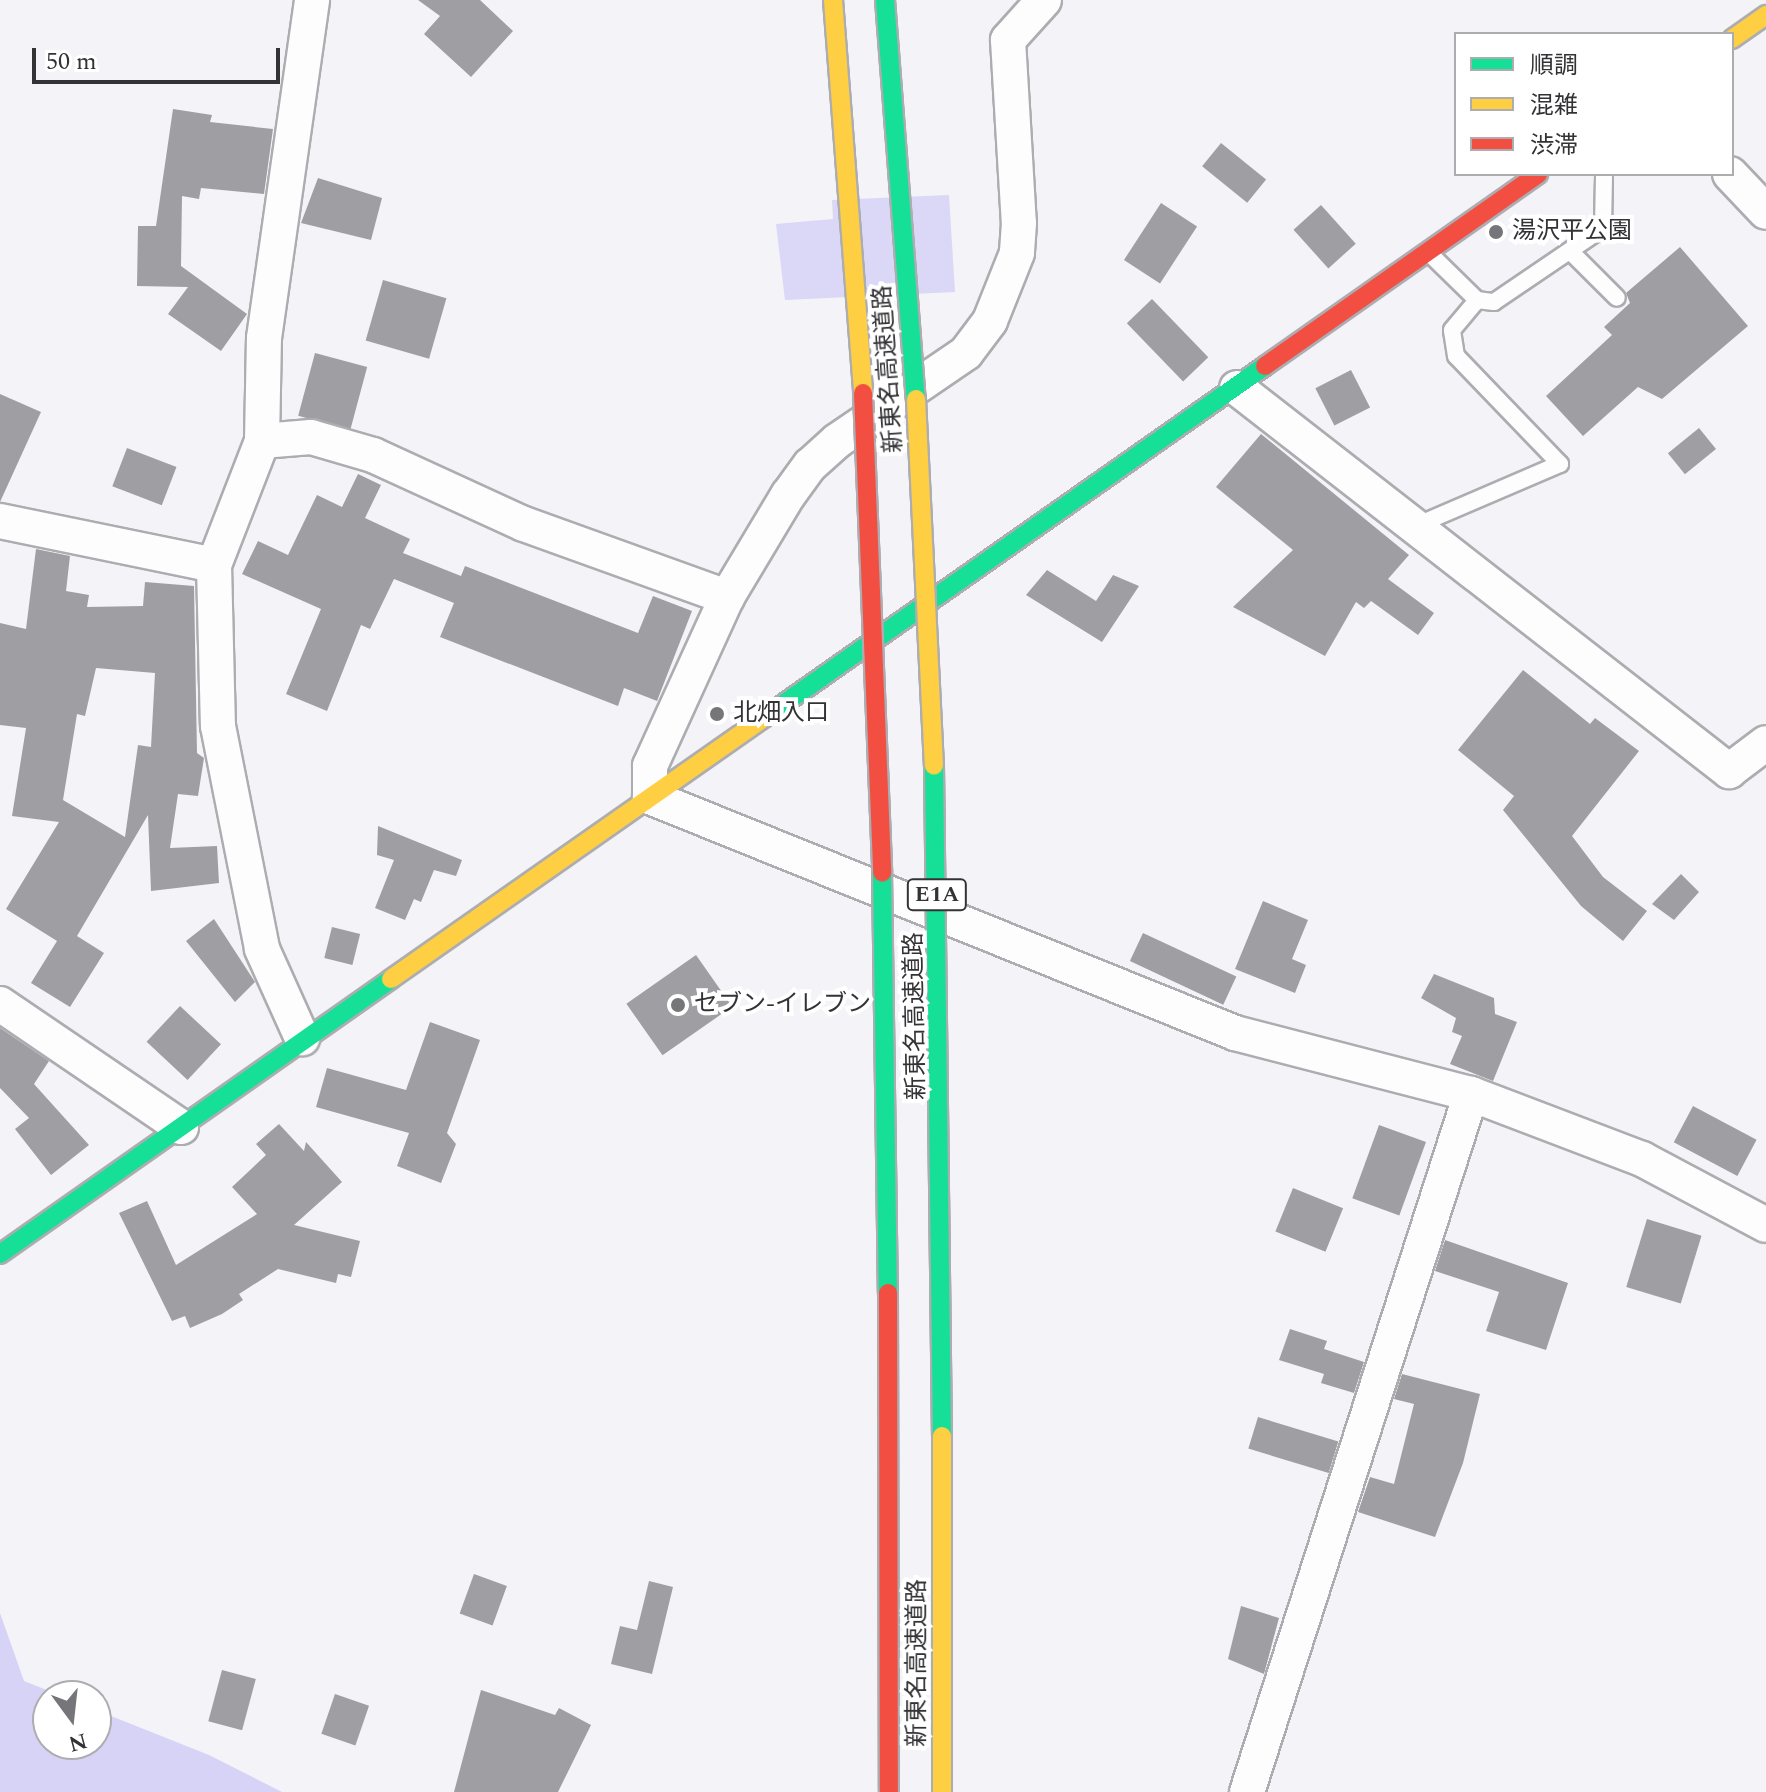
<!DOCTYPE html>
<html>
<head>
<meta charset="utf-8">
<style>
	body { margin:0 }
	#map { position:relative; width:1766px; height:1792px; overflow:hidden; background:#f3f3f8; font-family:Spectral,"Noto Sans JP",serif }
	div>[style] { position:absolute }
	.green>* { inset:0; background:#d7d3f7 }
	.water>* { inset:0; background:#dad7f7 }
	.building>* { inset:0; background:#9f9fa3; transform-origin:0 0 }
	.roads { filter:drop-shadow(2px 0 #adadb1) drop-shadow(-2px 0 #adadb1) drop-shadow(0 2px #adadb1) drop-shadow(0 -2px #adadb1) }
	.lane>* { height:16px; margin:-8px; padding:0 8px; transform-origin:8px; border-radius:8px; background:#fdfdfe }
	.street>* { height:34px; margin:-17px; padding:0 17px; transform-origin:17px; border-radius:17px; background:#fdfdfe }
	.fast>* { height:18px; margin:-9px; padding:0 9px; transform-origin:9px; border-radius:9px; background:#16e098 }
	.slow>* { height:18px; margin:-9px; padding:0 9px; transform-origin:9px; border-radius:9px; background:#ffcf43 }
	.jam>* { height:18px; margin:-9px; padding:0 9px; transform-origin:9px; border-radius:9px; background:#f24e42 }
	.bridges { filter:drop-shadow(2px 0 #adadb1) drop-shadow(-2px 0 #adadb1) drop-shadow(0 2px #adadb1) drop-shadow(0 -2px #adadb1) }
	.fast-bridge>* { height:18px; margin:-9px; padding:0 9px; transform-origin:9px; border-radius:9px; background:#16e098 }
	.slow-bridge>* { height:18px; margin:-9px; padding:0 9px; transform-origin:9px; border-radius:9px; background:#ffcf43 }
	.jam-bridge>* { height:18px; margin:-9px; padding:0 9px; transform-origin:9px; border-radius:9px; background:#f24e42 }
	.dots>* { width:22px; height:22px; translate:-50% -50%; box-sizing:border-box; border:4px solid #fff; border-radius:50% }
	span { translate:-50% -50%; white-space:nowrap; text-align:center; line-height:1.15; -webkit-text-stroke:8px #fff; paint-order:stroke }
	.shield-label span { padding:2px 6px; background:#fff; border:2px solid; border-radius:6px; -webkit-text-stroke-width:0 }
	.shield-label { font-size:22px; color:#333336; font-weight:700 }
	.poi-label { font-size:24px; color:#333336 }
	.left { translate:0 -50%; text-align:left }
	.street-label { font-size:24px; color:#333336 }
	.legend { position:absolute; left:1454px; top:32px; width:280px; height:144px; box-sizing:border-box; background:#fff; border:2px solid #adadaf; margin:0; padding:10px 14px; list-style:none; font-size:24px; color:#333336 }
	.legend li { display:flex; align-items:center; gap:16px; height:40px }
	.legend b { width:40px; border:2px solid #adadaf }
	.north { position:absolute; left:32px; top:1680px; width:80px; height:80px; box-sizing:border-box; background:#fff; border:2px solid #adadaf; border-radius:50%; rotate:165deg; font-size:22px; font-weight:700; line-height:32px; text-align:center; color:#333336 }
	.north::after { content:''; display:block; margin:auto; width:28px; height:36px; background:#76767a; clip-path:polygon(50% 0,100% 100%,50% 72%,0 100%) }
	.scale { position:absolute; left:32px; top:48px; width:248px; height:36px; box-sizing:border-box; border:4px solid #333336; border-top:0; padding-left:10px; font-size:24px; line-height:28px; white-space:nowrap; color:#333336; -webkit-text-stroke:6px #fff; paint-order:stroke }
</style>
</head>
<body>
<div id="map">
	<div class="green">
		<div style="clip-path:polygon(0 1613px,24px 1681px,62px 1696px,48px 1696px,48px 1744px,96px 1744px,96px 1710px,209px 1755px,282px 1792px,0 1792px)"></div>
	</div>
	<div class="water">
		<div style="clip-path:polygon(949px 195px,955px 292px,785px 300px,776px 224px,833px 219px,832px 200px)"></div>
	</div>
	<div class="building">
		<div style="clip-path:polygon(418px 0,480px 0,513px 31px,471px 77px,424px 34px,440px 16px)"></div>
		<div style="clip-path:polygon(173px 109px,212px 115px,210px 122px,273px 129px,264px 194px,201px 188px,199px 199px,182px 196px,181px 266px,247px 314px,221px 351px,168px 314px,188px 287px,137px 286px,138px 226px,156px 226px)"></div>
		<div style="left:1221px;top:143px;width:58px;height:30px;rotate:39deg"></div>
		<div style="clip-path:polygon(318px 178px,382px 198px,371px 240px,301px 223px)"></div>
		<div style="left:1161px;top:203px;width:43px;height:68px;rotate:33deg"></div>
		<div style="left:1321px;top:205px;width:52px;height:37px;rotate:48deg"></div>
		<div style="clip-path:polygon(1680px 247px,1748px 326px,1662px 399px,1638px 387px,1583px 436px,1546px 396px,1612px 335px,1604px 327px,1630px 303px,1626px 293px)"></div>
		<div style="left:383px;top:280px;width:66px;height:63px;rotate:16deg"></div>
		<div style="left:1152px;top:299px;width:81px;height:35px;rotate:46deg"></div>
		<div style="left:315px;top:353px;width:54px;height:65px;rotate:15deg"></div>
		<div style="left:1351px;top:370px;width:42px;height:40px;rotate:63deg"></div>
		<div style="clip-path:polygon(0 394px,41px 412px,0 502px)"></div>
		<div style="left:1699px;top:428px;width:27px;height:40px;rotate:51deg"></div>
		<div style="clip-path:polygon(1261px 434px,1409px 555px,1388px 579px,1434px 613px,1418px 635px,1371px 601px,1364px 608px,1356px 602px,1325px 656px,1233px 607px,1293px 550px,1216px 487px)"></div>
		<div style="left:127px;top:448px;width:53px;height:41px;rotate:21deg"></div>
		<div style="clip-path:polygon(358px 474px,381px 485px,365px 518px,410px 539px,403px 553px,461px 576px,465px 566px,638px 633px,653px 596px,692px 611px,657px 701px,624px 688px,618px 706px,440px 637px,454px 603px,394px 579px,370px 629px,361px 625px,327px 711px,286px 694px,321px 609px,242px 574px,258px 541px,288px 555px,317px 495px,342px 507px)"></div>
		<div style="clip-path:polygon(evenodd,36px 549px,70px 556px,66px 591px,89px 595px,87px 607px,143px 606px,145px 582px,194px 586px,197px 753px,204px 758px,198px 796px,178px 794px,170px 848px,217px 846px,219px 883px,151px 891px,148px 815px,77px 936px,104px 953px,70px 1007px,31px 983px,57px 941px,6px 909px,59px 822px,12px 816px,26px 728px,0 725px,0 623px,26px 629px,36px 549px,96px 668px,155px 673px,151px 747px,138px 745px,125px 837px,63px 800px,77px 714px,85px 716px,96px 668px)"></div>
		<div style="clip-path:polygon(1047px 570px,1096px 601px,1113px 575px,1139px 586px,1102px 642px,1026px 595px)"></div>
		<div style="clip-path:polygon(1523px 670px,1590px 724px,1595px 718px,1639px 751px,1572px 836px,1603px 877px,1647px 911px,1623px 941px,1581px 906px,1503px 810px,1514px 796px,1458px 750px)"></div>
		<div style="clip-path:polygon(378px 826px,462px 860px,456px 876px,434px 870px,421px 902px,414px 899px,405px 920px,375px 908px,394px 860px,377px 855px)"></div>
		<div style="clip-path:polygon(1681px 874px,1699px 892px,1674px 920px,1652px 904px)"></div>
		<div style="clip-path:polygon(1263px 901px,1308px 920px,1292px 959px,1306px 965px,1295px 993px,1235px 969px)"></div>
		<div style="clip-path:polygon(214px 919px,255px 982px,235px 1002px,186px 941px)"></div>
		<div style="left:332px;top:927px;width:29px;height:32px;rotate:14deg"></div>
		<div style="left:1143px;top:933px;width:103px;height:31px;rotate:25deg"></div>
		<div style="left:696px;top:955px;width:63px;height:85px;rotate:55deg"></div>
		<div style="clip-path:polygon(1434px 974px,1494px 998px,1495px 1014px,1517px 1022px,1493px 1081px,1450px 1064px,1462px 1036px,1452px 1032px,1456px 1018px,1421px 998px)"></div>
		<div style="left:180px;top:1006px;width:56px;height:49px;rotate:43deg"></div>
		<div style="clip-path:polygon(430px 1022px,480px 1040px,447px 1133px,456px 1144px,441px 1183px,397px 1166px,409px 1133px,316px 1107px,327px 1068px,406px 1090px)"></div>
		<div style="clip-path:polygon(0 1028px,49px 1061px,34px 1084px,89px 1145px,51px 1175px,15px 1129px,29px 1118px,0 1088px)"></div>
		<div style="left:1693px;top:1106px;width:72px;height:41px;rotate:28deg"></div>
		<div style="clip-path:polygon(279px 1124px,304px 1151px,306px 1142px,342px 1182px,294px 1225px,360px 1241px,351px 1277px,338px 1274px,336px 1283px,278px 1269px,239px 1294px,243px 1300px,222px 1314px,190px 1328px,185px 1316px,172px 1321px,119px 1213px,147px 1201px,176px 1265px,257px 1214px,232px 1187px,266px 1155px,256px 1144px)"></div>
		<div style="left:1379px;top:1125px;width:50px;height:78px;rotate:20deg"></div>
		<div style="left:1293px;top:1188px;width:54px;height:47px;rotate:22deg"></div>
		<div style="left:1647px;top:1219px;width:57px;height:71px;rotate:17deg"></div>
		<div style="clip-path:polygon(1445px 1240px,1568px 1283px,1546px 1350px,1486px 1331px,1499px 1292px,1435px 1271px)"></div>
		<div style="clip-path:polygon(1290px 1329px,1327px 1341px,1324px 1349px,1364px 1362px,1354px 1393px,1321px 1383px,1324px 1374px,1279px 1360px)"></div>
		<div style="clip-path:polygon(1402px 1374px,1480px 1394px,1463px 1463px,1435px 1537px,1358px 1512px,1370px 1477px,1394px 1484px,1414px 1404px,1394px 1399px)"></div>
		<div style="left:1258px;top:1417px;width:84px;height:33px;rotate:17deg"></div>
		<div style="left:474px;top:1574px;width:35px;height:42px;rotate:20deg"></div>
		<div style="clip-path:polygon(649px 1581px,673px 1587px,652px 1674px,611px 1664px,620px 1626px,637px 1630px)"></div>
		<div style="clip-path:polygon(1241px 1606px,1279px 1618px,1264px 1674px,1228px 1659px)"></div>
		<div style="left:222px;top:1670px;width:35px;height:53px;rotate:15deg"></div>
		<div style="clip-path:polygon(481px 1690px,555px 1715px,559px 1708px,591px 1725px,558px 1792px,454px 1792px)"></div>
		<div style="left:335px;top:1694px;width:36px;height:42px;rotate:19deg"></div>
	</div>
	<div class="roads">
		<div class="lane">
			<div style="left:1570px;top:251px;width:66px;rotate:45deg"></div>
			<div style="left:1429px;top:253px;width:67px;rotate:44.4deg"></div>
			<div style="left:1477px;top:300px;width:17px;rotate:7deg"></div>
			<div style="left:1494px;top:302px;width:132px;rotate:-34.2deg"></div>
			<div style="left:1603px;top:228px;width:54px;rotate:-88.9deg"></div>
			<div style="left:1413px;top:527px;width:160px;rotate:-23.2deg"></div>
			<div style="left:1560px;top:464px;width:150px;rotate:-133.9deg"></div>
			<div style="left:1456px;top:356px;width:26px;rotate:-99deg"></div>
			<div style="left:1452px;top:330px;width:39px;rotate:-50deg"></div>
		</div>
		<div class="street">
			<div style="left:1044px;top:0;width:54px;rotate:132deg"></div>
			<div style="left:1008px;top:40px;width:183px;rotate:86.6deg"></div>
			<div style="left:1019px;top:223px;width:30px;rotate:94deg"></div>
			<div style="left:1017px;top:253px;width:73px;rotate:111.7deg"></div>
			<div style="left:990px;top:321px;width:40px;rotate:127deg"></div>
			<div style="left:966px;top:353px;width:156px;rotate:145.7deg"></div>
			<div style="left:837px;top:441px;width:36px;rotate:138deg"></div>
			<div style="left:810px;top:465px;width:37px;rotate:126deg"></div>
			<div style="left:788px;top:495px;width:119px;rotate:120.9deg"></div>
			<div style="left:727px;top:597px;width:186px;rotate:114.5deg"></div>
			<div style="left:650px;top:766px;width:31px;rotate:90deg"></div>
			<div style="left:650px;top:797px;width:631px;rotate:21.97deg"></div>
			<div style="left:1235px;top:1033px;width:244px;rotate:14.5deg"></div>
			<div style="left:1471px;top:1094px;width:183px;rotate:20.8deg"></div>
			<div style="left:1642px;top:1159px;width:140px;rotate:28deg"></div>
			<div style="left:1730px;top:174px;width:52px;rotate:46.5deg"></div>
			<div style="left:1237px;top:388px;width:624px;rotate:37.9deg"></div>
			<div style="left:1729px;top:771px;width:46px;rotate:-37.1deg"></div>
			<div style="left:262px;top:441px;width:103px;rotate:-88.9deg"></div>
			<div style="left:264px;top:338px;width:341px;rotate:-81.9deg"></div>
			<div style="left:0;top:521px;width:218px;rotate:11.6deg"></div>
			<div style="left:214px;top:565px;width:133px;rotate:-68.8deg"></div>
			<div style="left:262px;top:441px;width:49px;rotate:-4.7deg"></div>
			<div style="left:311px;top:437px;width:65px;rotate:16.2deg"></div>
			<div style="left:373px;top:455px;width:166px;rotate:24.6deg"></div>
			<div style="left:524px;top:524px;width:216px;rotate:19.8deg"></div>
			<div style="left:214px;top:565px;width:161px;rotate:88.6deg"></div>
			<div style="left:218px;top:726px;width:227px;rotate:78.8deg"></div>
			<div style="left:262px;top:949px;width:98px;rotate:65.8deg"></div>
			<div style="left:0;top:1004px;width:219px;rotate:34.2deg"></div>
			<div style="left:1247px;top:1792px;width:733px;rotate:-72.21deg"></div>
		</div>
		<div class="fast">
			<div style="left:765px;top:717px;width:611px;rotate:-35.07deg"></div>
			<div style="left:0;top:1254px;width:478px;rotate:-35.1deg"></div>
		</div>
		<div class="slow">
			<div style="left:1732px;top:39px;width:42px;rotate:-35.2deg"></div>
			<div style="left:391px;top:979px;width:457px;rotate:-35deg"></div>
		</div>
		<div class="jam">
			<div style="left:1265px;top:366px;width:334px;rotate:-35.1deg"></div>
		</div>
	</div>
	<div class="bridges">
		<div class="fast-bridge">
			<div style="left:885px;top:0;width:400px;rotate:85.6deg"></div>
			<div style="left:934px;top:766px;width:670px;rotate:89.32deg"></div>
			<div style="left:882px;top:873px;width:420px;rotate:89.2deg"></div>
		</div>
		<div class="slow-bridge">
			<div style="left:833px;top:0;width:394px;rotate:85.6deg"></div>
			<div style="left:916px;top:399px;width:367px;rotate:87.2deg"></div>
			<div style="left:942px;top:1436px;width:356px;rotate:90deg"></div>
		</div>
		<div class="jam-bridge">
			<div style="left:863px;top:393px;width:480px;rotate:87.7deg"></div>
			<div style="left:888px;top:1293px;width:499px;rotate:89.9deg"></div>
		</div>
	</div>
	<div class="dots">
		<div style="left:1496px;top:232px;background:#76767a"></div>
		<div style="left:717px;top:714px;background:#76767a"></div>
		<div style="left:678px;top:1005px;background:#76767a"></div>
	</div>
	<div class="shield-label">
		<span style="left:937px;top:895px">E1A</span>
	</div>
	<div class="poi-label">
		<span class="left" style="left:1512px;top:232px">湯沢平公園</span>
		<span class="left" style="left:733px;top:714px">北畑入口</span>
		<span class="left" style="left:694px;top:1005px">セブン-イレブン</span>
	</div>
	<div class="street-label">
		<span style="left:889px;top:369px;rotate:-94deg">新東名高速道路</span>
		<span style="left:916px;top:1016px;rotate:-91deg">新東名高速道路</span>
		<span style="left:918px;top:1663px;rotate:-90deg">新東名高速道路</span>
	</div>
	<ul class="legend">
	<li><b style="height:10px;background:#16e098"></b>順調</li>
	<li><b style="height:10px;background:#ffcf43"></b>混雑</li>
	<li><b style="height:10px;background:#f24e42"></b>渋滞</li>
	</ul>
	<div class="north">N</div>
	<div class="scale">50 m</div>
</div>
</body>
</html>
